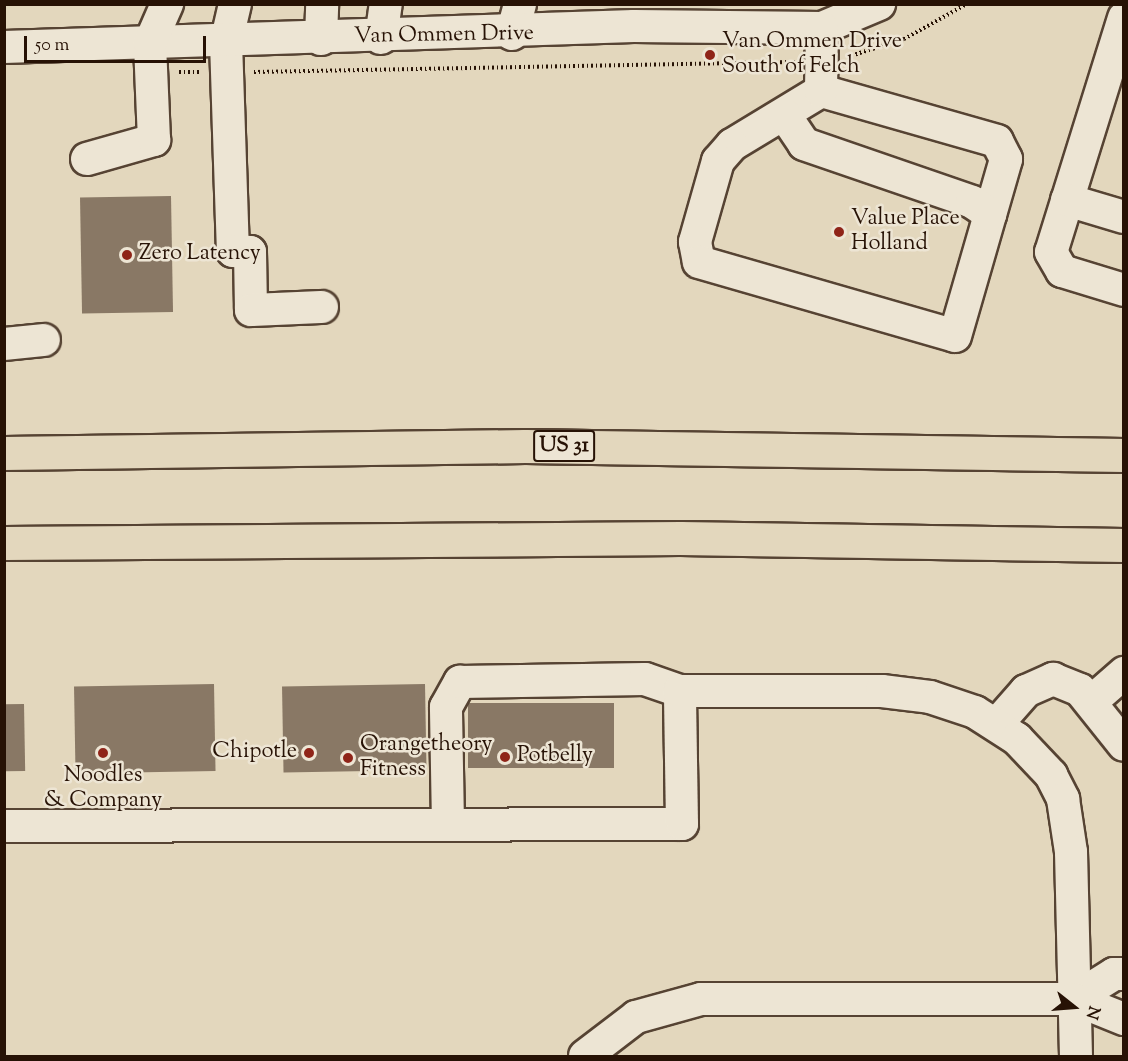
<!DOCTYPE html>
<html>
<head>
<meta charset="utf-8">
<style>
	body { margin:0 }
	#map { position:relative; width:1128px; height:1061px; overflow:hidden; background:#e3d7bd; font-family:"Sorts Mill Goudy",serif }
	div>[style] { position:absolute }
	.building>* { inset:0; background:#897865; transform-origin:0 0 }
	.path>* { height:4px; margin-top:-2px; transform-origin:0; background:repeating-linear-gradient(90deg,#271205 0 1.5px,transparent 0 4.5px) }
	.roads { filter:drop-shadow(2px 0 #564333) drop-shadow(-2px 0 #564333) drop-shadow(0 2px #564333) drop-shadow(0 -2px #564333) }
	.minor>* { height:32px; margin:-16px; padding:0 16px; transform-origin:16px; border-radius:16px; background:#ede5d4 }
	.highway>* { height:33px; margin:-16.5px; padding:0 16.5px; transform-origin:16.5px; border-radius:16.5px; background:#e3d7bd }
	.dots>* { width:16px; height:16px; translate:-50% -50%; box-sizing:border-box; border:3px solid #ede5d4; border-radius:50% }
	span { translate:-50% -50%; white-space:nowrap; text-align:center; line-height:1.15; -webkit-text-stroke:5px #ede5d4; paint-order:stroke }
	.shield-label span { padding:2px 4px; background:#ede5d4; border:2px solid; border-radius:4px; -webkit-text-stroke-width:0 }
	.shield-label { font-size:21px; color:#271205; font-weight:700 }
	.street-label { font-size:22px; color:#271205 }
	.poi-label { font-size:22px; color:#271205 }
	.left { translate:0 -50%; text-align:left }
	.right { translate:-100% -50%; text-align:right }
	.frame { position:absolute; inset:0; border:6px solid #271205; pointer-events:none }
	.north { position:absolute; left:1044px; top:977px; width:60px; height:60px; -webkit-text-stroke:4px #ede5d4; paint-order:stroke; rotate:107deg; font-size:16px; font-weight:700; line-height:24px; text-align:center; color:#271205 }
	.north::after { content:''; display:block; margin:auto; width:21px; height:27px; background:#271205; clip-path:polygon(50% 0,100% 100%,50% 72%,0 100%) }
	.scale { position:absolute; left:24px; top:36px; width:182px; height:27px; box-sizing:border-box; border:3px solid #271205; border-top:0; padding-left:8px; font-size:18px; line-height:21px; white-space:nowrap; color:#271205; -webkit-text-stroke:4px #ede5d4; paint-order:stroke }
</style>
</head>
<body>
<div id="map">
	<div class="building">
		<div style="left:171px;top:196px;width:116px;height:91px;rotate:89deg"></div>
		<div style="left:214px;top:684px;width:87px;height:140px;rotate:89deg"></div>
		<div style="left:425px;top:684px;width:86px;height:143px;rotate:89deg"></div>
		<div style="left:614px;top:703px;width:65px;height:146px;rotate:90deg"></div>
		<div style="left:24px;top:704px;width:67px;height:20px;rotate:89deg"></div>
	</div>
	<div class="path">
		<div style="left:847px;top:57px;width:60px;rotate:-17.5deg"></div>
		<div style="left:904px;top:39px;width:72px;rotate:-29.1deg"></div>
		<div style="left:179px;top:72px;width:22px"></div>
		<div style="left:254px;top:72px;width:541px;rotate:-1.06deg"></div>
	</div>
	<div class="roads">
		<div class="minor">
			<div style="left:235px;top:4px;width:39px;rotate:103deg"></div>
			<div style="left:226px;top:42px;width:209px;rotate:88.1deg"></div>
			<div style="left:233px;top:251px;width:17px;rotate:3deg"></div>
			<div style="left:250px;top:252px;width:58px;rotate:89deg"></div>
			<div style="left:251px;top:310px;width:71px;rotate:-2.4deg"></div>
			<div style="left:1124px;top:18px;width:245px;rotate:107.3deg"></div>
			<div style="left:1051px;top:252px;width:22px;rotate:60deg"></div>
			<div style="left:1062px;top:271px;width:65px;rotate:17deg"></div>
			<div style="left:512px;top:34px;width:31px;rotate:-75deg"></div>
			<div style="left:381px;top:38px;width:34px;rotate:-82deg"></div>
			<div style="left:321px;top:39px;width:35px;rotate:-88deg"></div>
			<div style="left:4px;top:47px;width:630px;rotate:-1.91deg"></div>
			<div style="left:634px;top:26px;width:188px;rotate:0.6deg"></div>
			<div style="left:822px;top:28px;width:62px;rotate:-22.8deg"></div>
			<div style="left:821px;top:91px;width:104px;rotate:148.8deg"></div>
			<div style="left:732px;top:145px;width:21px;rotate:131deg"></div>
			<div style="left:718px;top:161px;width:84px;rotate:105.9deg"></div>
			<div style="left:695px;top:242px;width:20px;rotate:79deg"></div>
			<div style="left:699px;top:262px;width:266px;rotate:16.1deg"></div>
			<div style="left:955px;top:336px;width:184px;rotate:-73.9deg"></div>
			<div style="left:1006px;top:159px;width:20px;rotate:-117deg"></div>
			<div style="left:997px;top:141px;width:183px;rotate:-164.1deg"></div>
			<div style="left:821px;top:91px;width:63px;rotate:-89.1deg"></div>
			<div style="left:784px;top:114px;width:36px;rotate:56deg"></div>
			<div style="left:804px;top:144px;width:178px;rotate:19deg"></div>
			<div style="left:972px;top:202px;width:22px;rotate:34deg"></div>
			<div style="left:87px;top:159px;width:70px;rotate:-15.8deg"></div>
			<div style="left:154px;top:140px;width:97px;rotate:-92.4deg"></div>
			<div style="left:150px;top:43px;width:43px;rotate:-66.4deg"></div>
			<div style="left:1067px;top:200px;width:59px;rotate:16.6deg"></div>
			<div style="left:4px;top:344px;width:40px;rotate:-5.7deg"></div>
			<div style="left:1092px;top:701px;width:43px;rotate:-41.2deg"></div>
			<div style="left:997px;top:724px;width:44px;rotate:-48.7deg"></div>
			<div style="left:1026px;top:691px;width:30px;rotate:-24deg"></div>
			<div style="left:1053px;top:679px;width:29px;rotate:22deg"></div>
			<div style="left:1080px;top:690px;width:70px;rotate:51.3deg"></div>
			<div style="left:448px;top:825px;width:118px;rotate:-91deg"></div>
			<div style="left:446px;top:707px;width:29px;rotate:-61deg"></div>
			<div style="left:460px;top:682px;width:185px;rotate:-0.9deg"></div>
			<div style="left:645px;top:679px;width:37px;rotate:19deg"></div>
			<div style="left:4px;top:826px;width:678px;rotate:-0.17deg"></div>
			<div style="left:682px;top:824px;width:133px;rotate:-90.9deg"></div>
			<div style="left:680px;top:691px;width:202px"></div>
			<div style="left:882px;top:691px;width:48px;rotate:7.1deg"></div>
			<div style="left:930px;top:697px;width:47px;rotate:18.4deg"></div>
			<div style="left:975px;top:712px;width:50px;rotate:32.7deg"></div>
			<div style="left:1017px;top:739px;width:50px;rotate:46.6deg"></div>
			<div style="left:1051px;top:775px;width:27px;rotate:63deg"></div>
			<div style="left:1063px;top:799px;width:54px;rotate:81.4deg"></div>
			<div style="left:1071px;top:852px;width:204px;rotate:88.6deg"></div>
			<div style="left:1074px;top:999px;width:47px;rotate:-32deg"></div>
			<div style="left:1114px;top:974px;width:10px"></div>
			<div style="left:585px;top:1056px;width:64px;rotate:-37.4deg"></div>
			<div style="left:636px;top:1017px;width:67px;rotate:-15.5deg"></div>
			<div style="left:701px;top:999px;width:373px"></div>
			<div style="left:1074px;top:999px;width:54px;rotate:21.8deg"></div>
		</div>
		<div class="highway">
			<div style="left:4px;top:453px;width:521px;rotate:-0.77deg"></div>
			<div style="left:525px;top:446px;width:599px;rotate:0.86deg"></div>
			<div style="left:4px;top:543px;width:676px;rotate:-0.42deg"></div>
			<div style="left:680px;top:538px;width:444px;rotate:0.9deg"></div>
		</div>
	</div>
	<div class="dots">
		<div style="left:710px;top:55px;background:#8f2418"></div>
		<div style="left:839px;top:232px;background:#8f2418"></div>
		<div style="left:127px;top:255px;background:#8f2418"></div>
		<div style="left:103px;top:753px;background:#8f2418"></div>
		<div style="left:309px;top:753px;background:#8f2418"></div>
		<div style="left:505px;top:757px;background:#8f2418"></div>
		<div style="left:348px;top:758px;background:#8f2418"></div>
	</div>
	<div class="shield-label">
		<span style="left:564px;top:446px">US 31</span>
	</div>
	<div class="street-label">
		<span style="left:444px;top:36px;rotate:-1deg">Van Ommen Drive</span>
	</div>
	<div class="poi-label">
		<span class="left" style="left:722px;top:55px">Van Ommen Drive<br>South of Felch</span>
		<span class="left" style="left:851px;top:232px">Value Place<br>Holland</span>
		<span class="left" style="left:139px;top:255px">Zero Latency</span>
		<span class="left" style="left:360px;top:758px">Orangetheory<br>Fitness</span>
		<span class="right" style="left:297px;top:753px">Chipotle</span>
		<span class="left" style="left:517px;top:757px">Potbelly</span>
		<span style="left:103px;top:789px">Noodles<br>&amp; Company</span>
	</div>
	<div class="frame"></div>
	<div class="north">N</div>
	<div class="scale">50 m</div>
</div>
</body>
</html>
